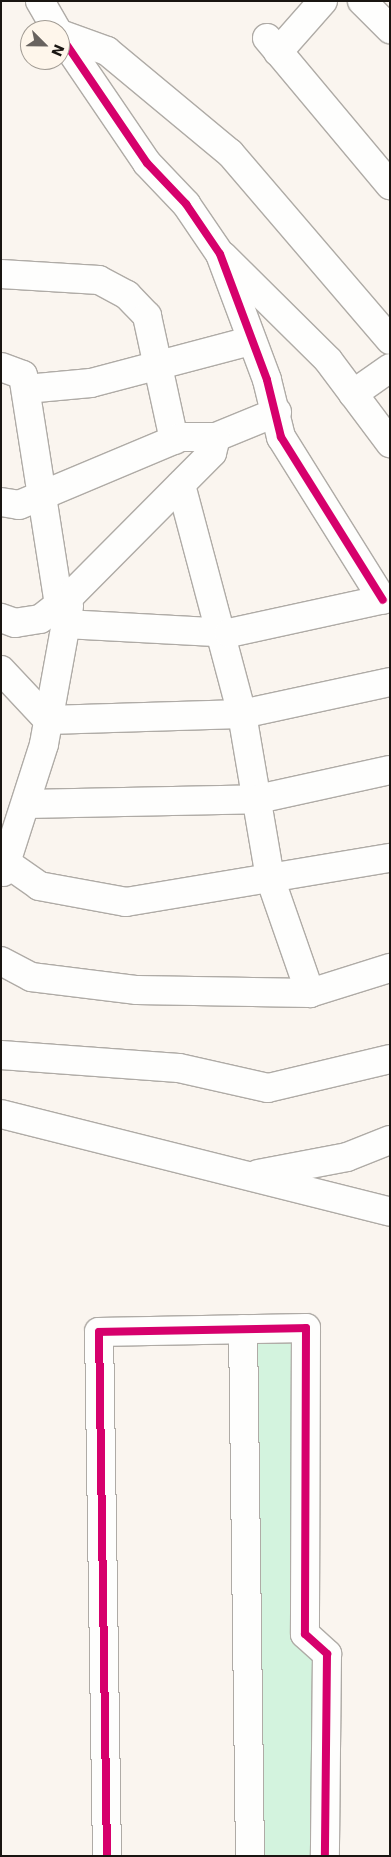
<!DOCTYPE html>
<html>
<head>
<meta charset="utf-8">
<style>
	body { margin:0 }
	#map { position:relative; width:391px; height:1857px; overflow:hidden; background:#faf5ef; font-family:"DejaVu Sans",sans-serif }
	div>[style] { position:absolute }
	.green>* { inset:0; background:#d3f3de }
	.roads { filter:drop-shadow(1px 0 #afaba6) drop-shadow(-1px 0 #afaba6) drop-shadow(0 1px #afaba6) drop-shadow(0 -1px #afaba6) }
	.minor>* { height:28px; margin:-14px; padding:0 14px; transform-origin:14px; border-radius:14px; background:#fefefd }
	.cycleway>* { height:8px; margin:-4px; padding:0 4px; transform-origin:4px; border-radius:4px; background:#d6006c }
	span { translate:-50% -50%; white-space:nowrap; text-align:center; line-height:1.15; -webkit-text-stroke:4.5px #fef6eb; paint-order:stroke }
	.frame { position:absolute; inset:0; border:2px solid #191511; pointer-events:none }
	.north { position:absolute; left:20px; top:20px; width:50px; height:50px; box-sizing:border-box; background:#fef6eb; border:1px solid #a29c94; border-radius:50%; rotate:113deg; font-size:14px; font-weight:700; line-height:20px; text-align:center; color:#191511 }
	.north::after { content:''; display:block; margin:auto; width:18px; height:22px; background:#68635f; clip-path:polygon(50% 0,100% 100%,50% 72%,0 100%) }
</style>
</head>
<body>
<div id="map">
	<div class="green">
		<div style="clip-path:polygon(251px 1337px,295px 1340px,318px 1657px,316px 1856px,257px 1856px)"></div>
	</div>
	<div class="roads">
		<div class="minor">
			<div style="left:40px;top:1px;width:34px;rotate:60deg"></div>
			<div style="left:362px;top:1px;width:40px;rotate:45deg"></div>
			<div style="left:60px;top:34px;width:50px;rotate:19.9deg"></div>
			<div style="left:107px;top:51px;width:160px;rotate:39.7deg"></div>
			<div style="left:230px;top:153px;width:246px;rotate:49.4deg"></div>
			<div style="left:60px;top:35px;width:155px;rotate:55.8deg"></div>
			<div style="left:147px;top:163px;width:57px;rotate:46.4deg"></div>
			<div style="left:186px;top:204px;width:60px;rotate:55.8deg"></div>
			<div style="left:220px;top:254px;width:134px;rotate:69.5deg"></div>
			<div style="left:267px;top:380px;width:59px;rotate:76.2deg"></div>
			<div style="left:281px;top:437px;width:192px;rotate:58deg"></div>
			<div style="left:267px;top:38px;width:192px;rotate:50.1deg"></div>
			<div style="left:278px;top:52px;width:68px;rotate:-48.6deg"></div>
			<div style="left:223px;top:256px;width:148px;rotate:44.7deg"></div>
			<div style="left:328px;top:360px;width:104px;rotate:53.2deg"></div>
			<div style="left:1px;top:274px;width:98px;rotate:3.5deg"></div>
			<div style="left:99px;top:280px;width:32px;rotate:28deg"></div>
			<div style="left:127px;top:295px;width:29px;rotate:46deg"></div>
			<div style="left:147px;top:316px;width:127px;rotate:77.7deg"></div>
			<div style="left:1px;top:367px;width:23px;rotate:20deg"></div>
			<div style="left:23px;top:375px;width:232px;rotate:81.1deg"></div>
			<div style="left:26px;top:389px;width:65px;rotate:-5.3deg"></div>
			<div style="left:91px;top:383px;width:164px;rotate:-14.8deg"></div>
			<div style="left:353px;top:394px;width:45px;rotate:-35.1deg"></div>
			<div style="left:216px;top:437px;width:66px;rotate:-22.3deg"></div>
			<div style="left:181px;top:485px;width:237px;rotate:75.1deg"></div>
			<div style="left:242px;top:714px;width:166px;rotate:80.3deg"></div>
			<div style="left:270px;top:878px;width:122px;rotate:70.8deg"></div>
			<div style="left:1px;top:502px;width:18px;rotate:9deg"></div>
			<div style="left:19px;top:505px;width:176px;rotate:-22.8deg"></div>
			<div style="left:181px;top:437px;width:35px"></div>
			<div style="left:216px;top:437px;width:16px;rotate:104deg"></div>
			<div style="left:212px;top:453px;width:200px;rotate:134.8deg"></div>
			<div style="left:71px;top:595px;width:39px;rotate:142deg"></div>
			<div style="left:40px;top:619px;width:25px;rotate:171deg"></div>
			<div style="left:15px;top:623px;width:15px;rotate:-160deg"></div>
			<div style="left:65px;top:624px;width:164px;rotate:3.1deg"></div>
			<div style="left:229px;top:633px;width:165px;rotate:-12.3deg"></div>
			<div style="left:1px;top:670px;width:69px;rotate:46.8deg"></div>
			<div style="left:48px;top:720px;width:194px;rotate:-1.8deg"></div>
			<div style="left:242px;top:714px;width:151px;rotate:-12.2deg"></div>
			<div style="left:26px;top:804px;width:232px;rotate:-1.2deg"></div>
			<div style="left:258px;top:799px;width:135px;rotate:-12.4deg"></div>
			<div style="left:1px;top:850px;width:16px;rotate:63deg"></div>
			<div style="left:8px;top:864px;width:38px;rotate:35deg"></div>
			<div style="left:39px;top:886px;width:88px;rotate:10.4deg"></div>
			<div style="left:126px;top:902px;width:268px;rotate:-9.5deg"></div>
			<div style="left:3px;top:872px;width:134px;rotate:-72.2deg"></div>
			<div style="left:44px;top:744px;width:140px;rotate:-79.7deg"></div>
			<div style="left:1px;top:961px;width:34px;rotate:28deg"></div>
			<div style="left:31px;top:977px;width:107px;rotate:7deg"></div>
			<div style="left:137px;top:990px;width:173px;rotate:1deg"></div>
			<div style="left:310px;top:993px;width:84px;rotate:-17.4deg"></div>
			<div style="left:1px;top:1055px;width:178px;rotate:4.2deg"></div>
			<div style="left:179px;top:1068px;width:91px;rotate:12.7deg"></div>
			<div style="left:268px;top:1088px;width:125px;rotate:-13.4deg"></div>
			<div style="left:1px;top:1114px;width:401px;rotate:14.1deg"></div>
			<div style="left:258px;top:1174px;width:91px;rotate:-10.8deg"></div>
			<div style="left:347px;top:1157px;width:46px;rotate:-21.6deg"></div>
			<div style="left:243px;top:1329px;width:527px;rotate:89.24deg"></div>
			<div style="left:107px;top:1856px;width:524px;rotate:-90.87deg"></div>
			<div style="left:99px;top:1332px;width:207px;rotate:-1.1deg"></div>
			<div style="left:306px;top:1328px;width:306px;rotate:90.2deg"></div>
			<div style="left:305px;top:1634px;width:30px;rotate:42deg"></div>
			<div style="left:327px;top:1654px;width:202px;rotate:90.6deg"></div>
		</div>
	</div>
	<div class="cycleway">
		<div style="left:60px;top:35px;width:155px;rotate:55.8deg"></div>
		<div style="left:147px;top:163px;width:57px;rotate:46.4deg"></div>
		<div style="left:186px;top:204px;width:60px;rotate:55.8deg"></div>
		<div style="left:220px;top:254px;width:134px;rotate:69.5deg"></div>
		<div style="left:267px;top:380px;width:59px;rotate:76.2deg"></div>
		<div style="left:281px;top:437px;width:192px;rotate:58deg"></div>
		<div style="left:107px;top:1856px;width:524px;rotate:-90.87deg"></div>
		<div style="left:99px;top:1332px;width:207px;rotate:-1.1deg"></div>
		<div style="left:306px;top:1328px;width:306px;rotate:90.2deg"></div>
		<div style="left:305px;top:1634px;width:30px;rotate:42deg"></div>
		<div style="left:327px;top:1654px;width:202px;rotate:90.6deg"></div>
	</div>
	<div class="frame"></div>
	<div class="north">N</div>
</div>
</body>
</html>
